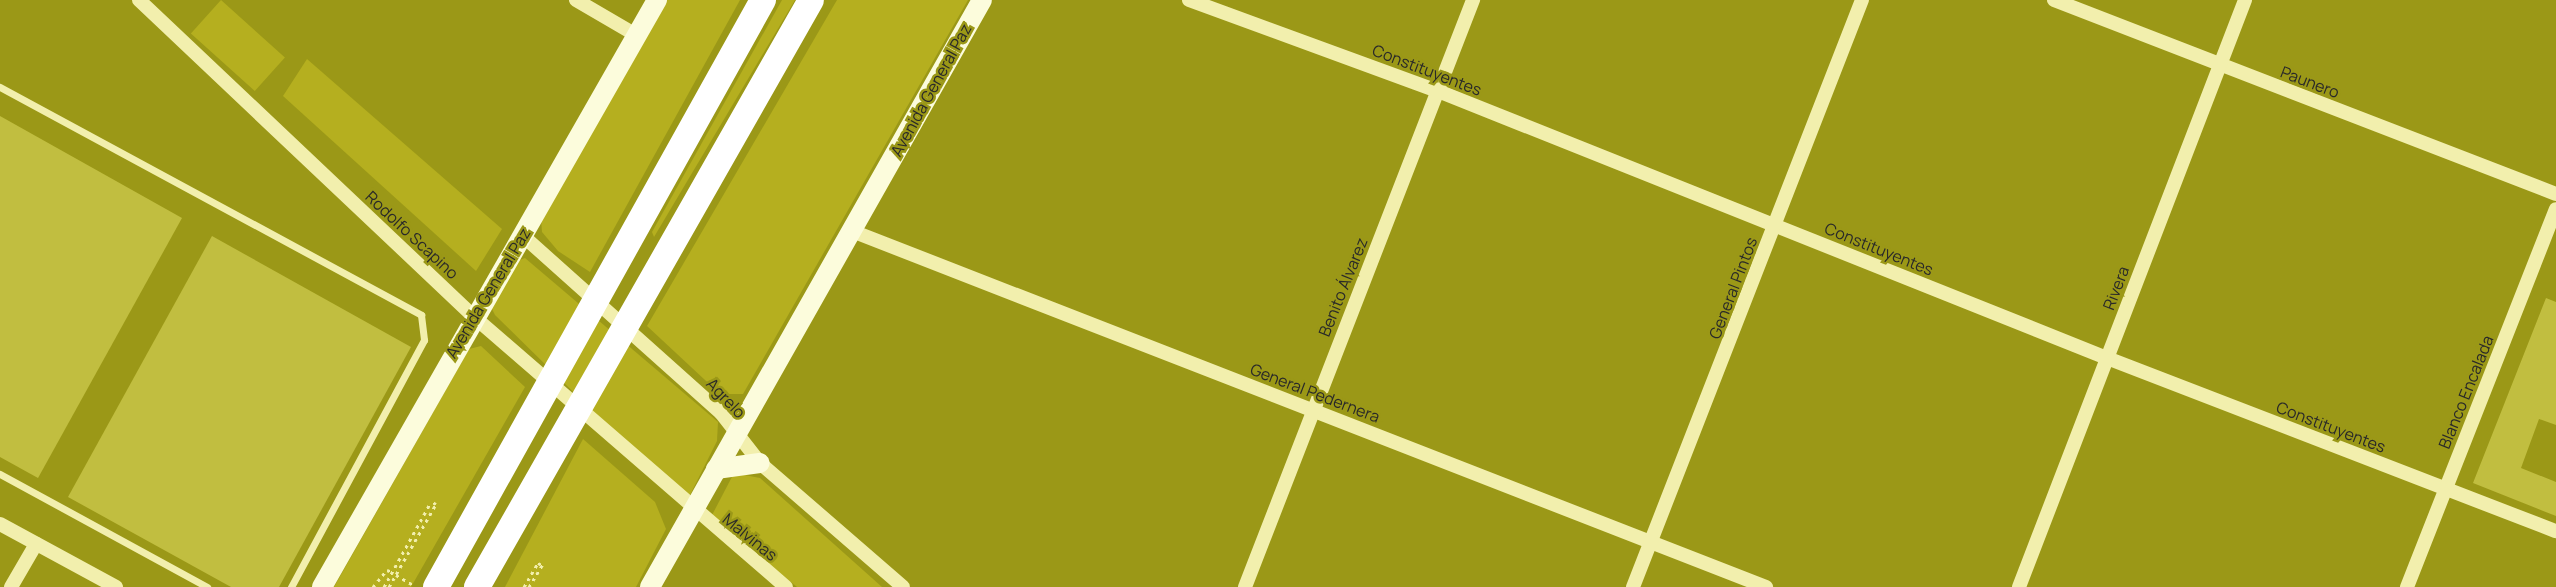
<!DOCTYPE html>
<html>
<head>
<meta charset="utf-8">
<style>
	body { margin:0 }
	#map { position:relative; width:2556px; height:587px; overflow:hidden; background:#9b9817; font-family:Manrope,sans-serif }
	div>[style] { position:absolute }
	.green>* { inset:0; background:#b5af1f; transform-origin:0 0 }
	.building>* { inset:0; background:#c1be40 }
	.path>* { height:3px; margin-top:-1.5px; transform-origin:0; background:repeating-linear-gradient(90deg,#f2efad 0 3px,transparent 0 7.5px) }
	.lane>* { height:7px; margin:-3.5px; padding:0 3.5px; transform-origin:3.5px; border-radius:3.5px; background:#f2efad }
	.street>* { height:14px; margin:-7px; padding:0 7px; transform-origin:7px; border-radius:7px; background:#f2efad }
	.secondary>* { height:20px; margin:-10px; padding:0 10px; transform-origin:10px; border-radius:10px; background:#fcfcdc }
	.highway>* { height:26px; margin:-13px; padding:0 13px; transform-origin:13px; border-radius:13px; background:#fff }
	span { translate:-50% -50%; white-space:nowrap; text-align:center; line-height:1.15; -webkit-text-stroke:5px #9b9817; paint-order:stroke }
	.street-label { font-size:16px; color:#292929 }
</style>
</head>
<body>
<div id="map">
	<div class="green">
		<div style="left:221px;top:0;width:86px;height:45px;rotate:42deg"></div>
		<div style="clip-path:polygon(665px 0,740px 0,590px 272px,558px 251px,542px 232px,541px 219px)"></div>
		<div style="clip-path:polygon(782px 0,795px 0,654px 237px,652px 232px)"></div>
		<div style="clip-path:polygon(837px 0,968px 0,743px 394px,720px 394px,647px 326px)"></div>
		<div style="clip-path:polygon(307px 59px,502px 229px,476px 271px,283px 96px)"></div>
		<div style="clip-path:polygon(525px 258px,718px 422px,717px 441px,690px 495px,676px 493px,495px 315px,491px 307px,517px 261px)"></div>
		<div style="clip-path:polygon(481px 346px,525px 387px,411px 587px,334px 587px,469px 349px)"></div>
		<div style="clip-path:polygon(583px 439px,655px 502px,666px 529px,636px 587px,505px 587px)"></div>
		<div style="clip-path:polygon(734px 473px,760px 478px,882px 587px,797px 587px,711px 517px)"></div>
	</div>
	<div class="building">
		<div style="clip-path:polygon(0 116px,182px 218px,38px 478px,0 457px)"></div>
		<div style="clip-path:polygon(212px 236px,411px 347px,279px 587px,231px 587px,68px 497px)"></div>
		<div style="clip-path:polygon(2546px 298px,2556px 302px,2556px 425px,2539px 419px,2521px 468px,2556px 482px,2556px 516px,2473px 483px)"></div>
	</div>
	<div class="path">
		<div style="left:396px;top:575px;width:22px;rotate:30deg"></div>
		<div style="left:373px;top:587px;width:22px;rotate:-51deg"></div>
		<div style="left:387px;top:570px;width:5px;rotate:22deg"></div>
		<div style="left:384px;top:587px;width:97px;rotate:-61.1deg"></div>
		<div style="left:389px;top:587px;width:95px;rotate:-60.5deg"></div>
		<div style="left:436px;top:504px;width:4px;rotate:-153deg"></div>
		<div style="left:524px;top:587px;width:28px;rotate:-60deg"></div>
		<div style="left:538px;top:563px;width:4px;rotate:27deg"></div>
		<div style="left:529px;top:587px;width:26px;rotate:-59deg"></div>
	</div>
	<div class="lane">
		<div style="left:0;top:87px;width:479px;rotate:28.4deg"></div>
		<div style="left:421px;top:315px;width:25px;rotate:83deg"></div>
		<div style="left:424px;top:340px;width:281px;rotate:118.3deg"></div>
		<div style="left:0;top:474px;width:236px;rotate:28.6deg"></div>
	</div>
	<div class="street">
		<div style="left:139px;top:0;width:460px;rotate:43.4deg"></div>
		<div style="left:473px;top:316px;width:414px;rotate:40.9deg"></div>
		<div style="left:576px;top:0;width:69px;rotate:30.3deg"></div>
		<div style="left:1189px;top:0;width:265px;rotate:20.1deg"></div>
		<div style="left:1438px;top:91px;width:720px;rotate:21.76deg"></div>
		<div style="left:2107px;top:358px;width:481px;rotate:21.1deg"></div>
		<div style="left:2054px;top:0;width:538px;rotate:21.13deg"></div>
		<div style="left:852px;top:231px;width:981px;rotate:21.28deg"></div>
		<div style="left:522px;top:235px;width:267px;rotate:41.8deg"></div>
		<div style="left:721px;top:413px;width:63px;rotate:52deg"></div>
		<div style="left:760px;top:463px;width:189px;rotate:40.9deg"></div>
		<div style="left:0;top:524px;width:132px;rotate:28.5deg"></div>
		<div style="left:11px;top:587px;width:50px;rotate:-59.8deg"></div>
		<div style="left:1245px;top:587px;width:630px;rotate:-68.77deg"></div>
		<div style="left:1633px;top:587px;width:630px;rotate:-68.69deg"></div>
		<div style="left:2019px;top:587px;width:629px;rotate:-68.94deg"></div>
		<div style="left:2407px;top:587px;width:406px;rotate:-68.5deg"></div>
	</div>
	<div class="secondary">
		<div style="left:716px;top:469px;width:44px;rotate:-7.8deg"></div>
		<div style="left:322px;top:587px;width:676px;rotate:-60.29deg"></div>
		<div style="left:650px;top:587px;width:674px;rotate:-60.51deg"></div>
	</div>
	<div class="highway">
		<div style="left:436px;top:587px;width:672px;rotate:-60.88deg"></div>
		<div style="left:477px;top:587px;width:675px;rotate:-60.36deg"></div>
	</div>
	<div class="street-label">
		<span style="left:1427px;top:70px;rotate:21deg">Constituyentes</span>
		<span style="left:2310px;top:82px;rotate:21deg">Paunero</span>
		<span style="left:931px;top:90px;rotate:-61deg">Avenida General Paz</span>
		<span style="left:412px;top:235px;rotate:43deg">Rodolfo Scapino</span>
		<span style="left:1879px;top:249px;rotate:22deg">Constituyentes</span>
		<span style="left:1343px;top:287px;rotate:-68deg">Benito Álvarez</span>
		<span style="left:1733px;top:288px;rotate:-69deg">General Pintos</span>
		<span style="left:2116px;top:288px;rotate:-69deg">Rivera</span>
		<span style="left:488px;top:293px;rotate:-59deg">Avenida General Paz</span>
		<span style="left:2466px;top:392px;rotate:-68deg">Blanco Encalada</span>
		<span style="left:1315px;top:393px;rotate:21deg">General Pedernera</span>
		<span style="left:726px;top:398px;rotate:46deg">Agrelo</span>
		<span style="left:2331px;top:427px;rotate:21deg">Constituyentes</span>
		<span style="left:750px;top:537px;rotate:39deg">Malvinas</span>
	</div>
</div>
</body>
</html>
